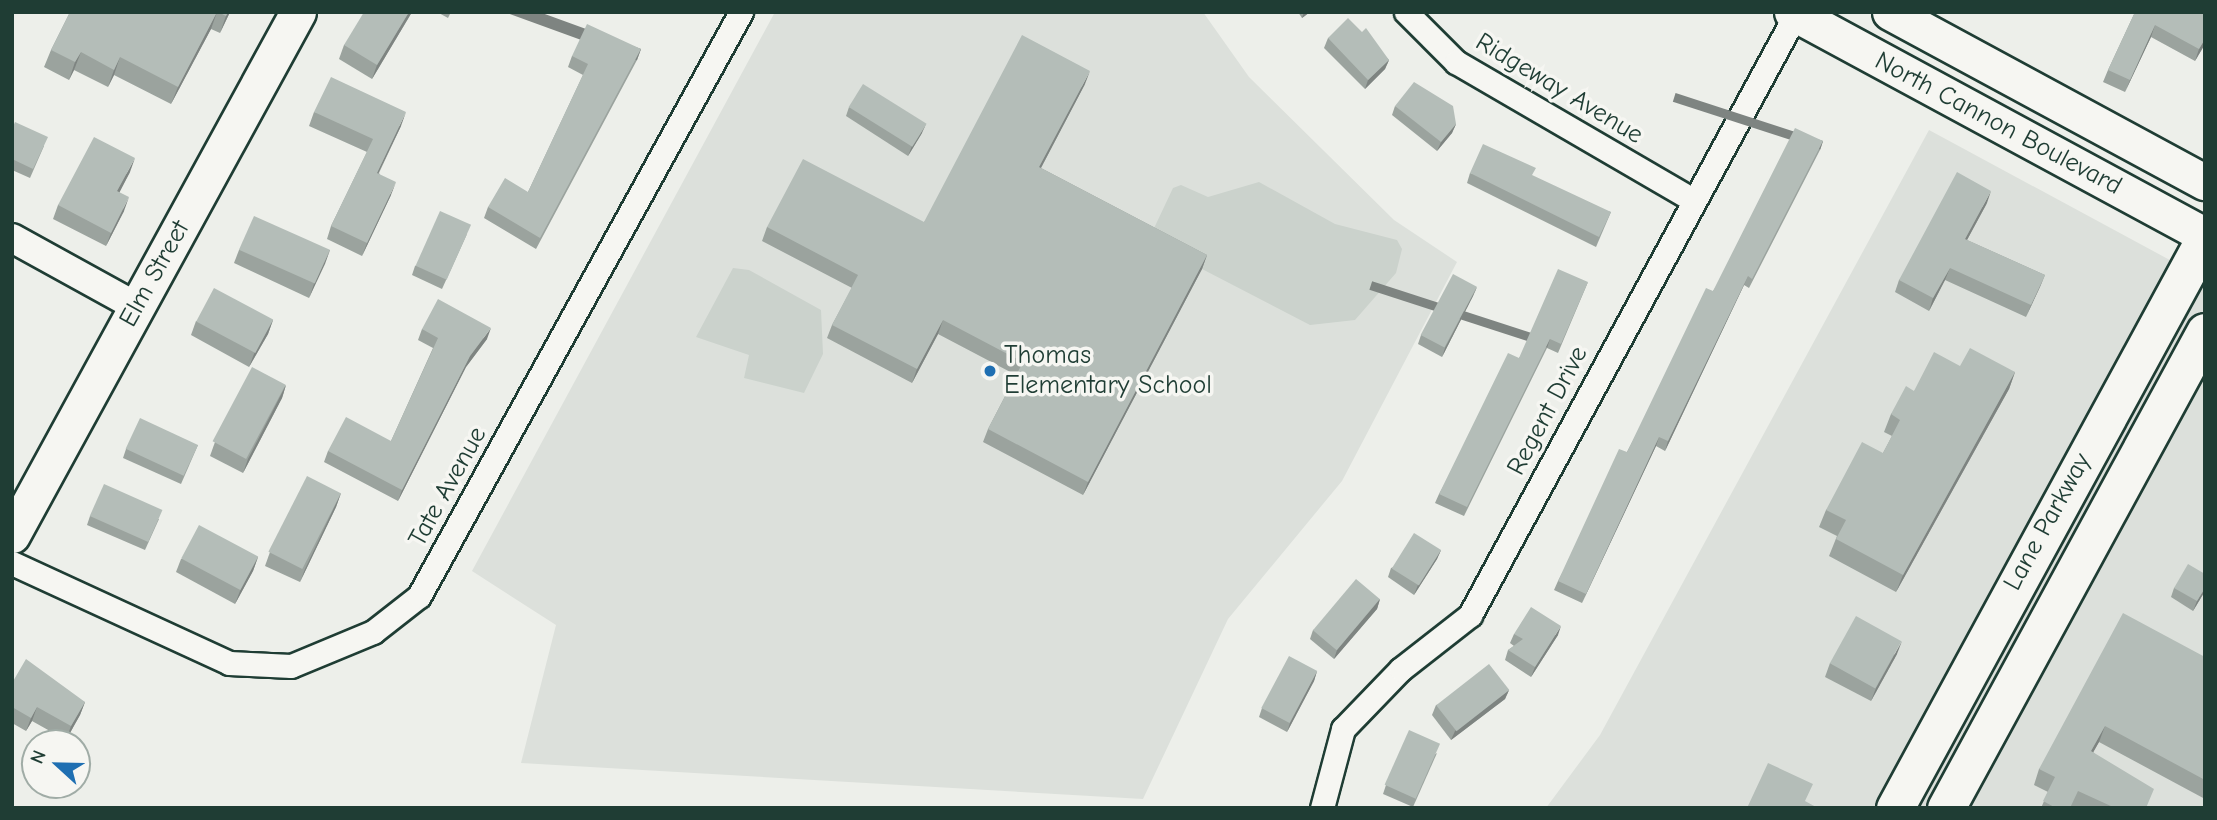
<!DOCTYPE html>
<html>
<head>
<meta charset="utf-8">
<style>
	body { margin:0 }
	#map { position:relative; width:2217px; height:820px; overflow:hidden; background:#edefea; font-family:"Comic Neue",sans-serif }
	div>[style] { position:absolute }
	.built>* { inset:0; background:#dce0db }
	.green>* { inset:0; background:#cbd2cc }
	.roads { filter:drop-shadow(2px 0 #1f3d34) drop-shadow(-2px 0 #1f3d34) drop-shadow(0 2px #1f3d34) drop-shadow(0 -2px #1f3d34) }
	.minor>* { height:23px; margin:-11.5px; padding:0 11.5px; transform-origin:11.5px; border-radius:11.5px; background:#f6f6f2 }
	.tertiary>* { height:28px; margin:-14px; padding:0 14px; transform-origin:14px; border-radius:14px; background:#f6f6f2 }
	.primary>* { height:35px; margin:-17.5px; padding:0 17.5px; transform-origin:17.5px; border-radius:17.5px; background:#f6f6f2 }
	.trunk>* { height:37px; margin:-18.5px; padding:0 18.5px; transform-origin:18.5px; border-radius:18.5px; background:#f6f6f2 }
	.wall>* { inset:0; background:#9ba39e }
	.shaded-wall>* { inset:0; background:#7e8481; transform-origin:0 0 }
	.building>* { inset:0; background:#b4bdb8; transform-origin:0 0 }
	.dots>* { width:19px; height:19px; translate:-50% -50%; box-sizing:border-box; border:4px solid #f6f6f2; border-radius:50% }
	span { translate:-50% -50%; white-space:nowrap; text-align:center; line-height:1.15; -webkit-text-stroke:7px #f6f6f2; paint-order:stroke }
	.street-label { font-size:26px; color:#1f3d34 }
	.poi-label { font-size:26px; color:#1f3d34 }
	.left { translate:0 -50%; text-align:left }
	.frame { position:absolute; inset:0; border:14px solid #1f3d34; pointer-events:none }
	.north { position:absolute; left:21px; top:729px; width:70px; height:70px; box-sizing:border-box; background:#f6f6f2; border:2px solid #a0aca6; border-radius:50%; rotate:292deg; font-size:19px; font-weight:700; line-height:28px; text-align:center; color:#1f3d34 }
	.north::after { content:''; display:block; margin:auto; width:24px; height:32px; background:#1f6fb2; clip-path:polygon(50% 0,100% 100%,50% 72%,0 100%) }
</style>
</head>
<body>
<div id="map">
	<div class="built">
		<div style="clip-path:polygon(775px 12px,1203px 12px,1249px 77px,1394px 220px,1457px 262px,1342px 481px,1228px 619px,1143px 799px,521px 763px,556px 625px,472px 571px)"></div>
		<div style="clip-path:polygon(1929px 130px,2205px 279px,2205px 808px,1546px 808px,1600px 735px)"></div>
	</div>
	<div class="green">
		<div style="clip-path:polygon(1259px 182px,1335px 224px,1397px 240px,1402px 249px,1396px 273px,1355px 320px,1310px 325px,1148px 241px,1173px 188px,1181px 185px,1208px 197px)"></div>
		<div style="clip-path:polygon(733px 268px,749px 270px,821px 310px,823px 354px,804px 393px,744px 378px,749px 355px,696px 337px)"></div>
	</div>
	<div class="roads">
		<div class="minor">
			<div style="left:1406px;top:12px;width:71px;rotate:45deg"></div>
			<div style="left:1456px;top:62px;width:274px;rotate:30.2deg"></div>
			<div style="left:12px;top:563px;width:239px;rotate:24.7deg"></div>
			<div style="left:229px;top:663px;width:62px;rotate:2.8deg"></div>
			<div style="left:291px;top:666px;width:89px;rotate:-22.5deg"></div>
			<div style="left:373px;top:632px;width:58px;rotate:-38deg"></div>
			<div style="left:419px;top:596px;width:667px;rotate:-61.13deg"></div>
			<div style="left:1322px;top:808px;width:82px;rotate:-75.1deg"></div>
			<div style="left:1343px;top:729px;width:83px;rotate:-46deg"></div>
			<div style="left:1401px;top:669px;width:88px;rotate:-38deg"></div>
			<div style="left:1470px;top:615px;width:686px;rotate:-61.53deg"></div>
		</div>
		<div class="tertiary">
			<div style="left:12px;top:238px;width:143px;rotate:28.9deg"></div>
		</div>
		<div class="primary">
			<div style="left:1792px;top:12px;width:469px;rotate:28.4deg"></div>
			<div style="left:1890px;top:12px;width:358px;rotate:28.4deg"></div>
			<div style="left:12px;top:535px;width:596px;rotate:-61.33deg"></div>
		</div>
		<div class="trunk">
			<div style="left:1895px;top:808px;width:649px;rotate:-61.46deg"></div>
			<div style="left:1946px;top:808px;width:542px;rotate:-61.45deg"></div>
		</div>
	</div>
	<div class="wall">
		<div style="clip-path:polygon(70px 12px,230px 12px,220px 33px,211px 29px,171px 104px,114px 75px,108px 87px,74px 70px,69px 80px,44px 67px,51px 50px)"></div>
		<div style="clip-path:polygon(412px 12px,372px 79px,339px 59px,344px 45px)"></div>
		<div style="clip-path:polygon(437px 12px,451px 12px,448px 18px)"></div>
		<div style="clip-path:polygon(1298px 12px,1310px 12px,1302px 18px)"></div>
		<div style="clip-path:polygon(2135px 12px,2205px 12px,2205px 44px,2195px 61px,2151px 37px,2125px 92px,2103px 82px,2108px 70px)"></div>
		<div style="clip-path:polygon(1362px 32px,1389px 60px,1385px 69px,1365px 89px,1324px 48px,1328px 38px)"></div>
		<div style="clip-path:polygon(641px 49px,637px 60px,536px 249px,484px 218px,488px 207px,528px 192px,583px 75px,568px 67px,572px 56px)"></div>
		<div style="clip-path:polygon(1085px 84px,1041px 168px,1207px 255px,1202px 269px,1083px 495px,983px 442px,988px 429px,1016px 375px,938px 334px,912px 383px,827px 338px,832px 325px,852px 288px,762px 241px,767px 227px,924px 222px)"></div>
		<div style="clip-path:polygon(1395px 106px,1456px 124px,1452px 133px,1437px 151px,1392px 115px)"></div>
		<div style="clip-path:polygon(849px 107px,922px 133px,908px 156px,846px 116px)"></div>
		<div style="clip-path:polygon(314px 112px,401px 126px,379px 173px,391px 195px,362px 256px,327px 239px,331px 226px,367px 152px,309px 126px)"></div>
		<div style="clip-path:polygon(12px 129px,44px 146px,30px 178px,12px 170px)"></div>
		<div style="clip-path:polygon(1823px 141px,1820px 150px,1749px 288px,1744px 285px,1665px 451px,1656px 446px,1582px 603px,1554px 590px,1558px 581px,1713px 291px)"></div>
		<div style="clip-path:polygon(130px 172px,119px 192px,124px 211px,106px 246px,53px 219px,58px 205px)"></div>
		<div style="clip-path:polygon(1470px 173px,1611px 212px,1596px 247px,1467px 183px)"></div>
		<div style="clip-path:polygon(1987px 203px,1967px 240px,2045px 275px,2026px 317px,1945px 280px,1929px 311px,1895px 292px,1899px 280px)"></div>
		<div style="clip-path:polygon(467px 234px,442px 289px,412px 275px,415px 266px)"></div>
		<div style="clip-path:polygon(239px 250px,330px 250px,309px 298px,234px 263px)"></div>
		<div style="clip-path:polygon(1588px 282px,1558px 353px,1547px 348px,1464px 516px,1435px 503px,1439px 494px,1519px 358px)"></div>
		<div style="clip-path:polygon(1477px 287px,1473px 296px,1442px 357px,1418px 344px,1421px 335px)"></div>
		<div style="clip-path:polygon(273px 320px,268px 334px,249px 367px,191px 335px,196px 321px)"></div>
		<div style="clip-path:polygon(422px 329px,487px 339px,466px 367px,398px 501px,324px 462px,328px 451px,391px 441px,433px 348px,418px 340px)"></div>
		<div style="clip-path:polygon(1960px 366px,2015px 372px,2009px 389px,1896px 592px,1829px 556px,1837px 536px,1819px 527px,1826px 510px,1883px 453px,1892px 436px,1884px 432px,1891px 414px,1914px 391px)"></div>
		<div style="clip-path:polygon(286px 385px,282px 398px,243px 473px,210px 456px,215px 442px)"></div>
		<div style="clip-path:polygon(198px 445px,181px 484px,123px 458px,126px 449px)"></div>
		<div style="clip-path:polygon(341px 493px,336px 507px,300px 582px,265px 566px,270px 552px)"></div>
		<div style="clip-path:polygon(90px 516px,159px 519px,145px 550px,87px 525px)"></div>
		<div style="clip-path:polygon(1441px 550px,1437px 559px,1414px 595px,1388px 577px,1391px 568px)"></div>
		<div style="clip-path:polygon(258px 557px,253px 571px,235px 604px,176px 572px,181px 559px)"></div>
		<div style="clip-path:polygon(2205px 574px,2205px 591px,2193px 611px,2171px 597px,2174px 588px)"></div>
		<div style="clip-path:polygon(1380px 599px,1377px 609px,1334px 659px,1310px 639px,1313px 630px)"></div>
		<div style="clip-path:polygon(1514px 634px,1558px 635px,1531px 677px,1505px 660px,1508px 650px,1514px 646px,1510px 643px)"></div>
		<div style="clip-path:polygon(1897px 654px,1871px 701px,1825px 677px,1830px 663px)"></div>
		<div style="clip-path:polygon(2205px 657px,2205px 799px,2099px 742px,2093px 752px,2147px 808px,2075px 808px,2073px 807px,2072px 808px,2041px 808px,2048px 792px,2034px 785px,2039px 769px)"></div>
		<div style="clip-path:polygon(1317px 671px,1314px 681px,1287px 732px,1259px 717px,1262px 708px)"></div>
		<div style="clip-path:polygon(12px 683px,85px 702px,80px 715px,66px 740px,32px 721px,26px 731px,12px 723px)"></div>
		<div style="clip-path:polygon(1509px 690px,1505px 699px,1451px 740px,1432px 715px,1436px 705px)"></div>
		<div style="clip-path:polygon(1437px 753px,1413px 807px,1383px 794px,1386px 785px)"></div>
	</div>
	<div class="shaded-wall">
		<div style="clip-path:polygon(217px 12px,211px 29px,171px 104px,178px 87px)"></div>
		<div style="clip-path:polygon(228px 12px,230px 12px,220px 33px,226px 16px)"></div>
		<div style="clip-path:polygon(409px 12px,412px 12px,372px 79px,377px 65px)"></div>
		<div style="clip-path:polygon(1304px 12px,1310px 12px,1302px 18px)"></div>
		<div style="clip-path:polygon(2155px 25px,2151px 37px,2125px 92px,2130px 80px)"></div>
		<div style="clip-path:polygon(2205px 39px,2205px 44px,2195px 61px,2199px 49px)"></div>
		<div style="left:641px;top:49px;width:12px;height:214px;rotate:110deg"></div>
		<div style="clip-path:polygon(81px 52px,74px 70px,69px 80px,75px 62px)"></div>
		<div style="clip-path:polygon(120px 57px,114px 75px,108px 87px,114px 70px)"></div>
		<div style="clip-path:polygon(1389px 60px,1385px 69px,1365px 89px,1368px 80px)"></div>
		<div style="clip-path:polygon(1090px 71px,1085px 84px,1034px 181px,1039px 167px)"></div>
		<div style="clip-path:polygon(406px 112px,401px 126px,372px 186px,377px 173px)"></div>
		<div style="clip-path:polygon(926px 124px,922px 133px,908px 156px,912px 146px)"></div>
		<div style="clip-path:polygon(1456px 124px,1452px 133px,1437px 151px,1441px 142px)"></div>
		<div style="left:1823px;top:141px;width:9px;height:155px;rotate:108deg"></div>
		<div style="clip-path:polygon(135px 158px,130px 172px,113px 205px,117px 191px)"></div>
		<div style="clip-path:polygon(396px 182px,391px 195px,362px 256px,367px 243px)"></div>
		<div style="clip-path:polygon(1991px 191px,1987px 203px,1961px 251px,1965px 239px)"></div>
		<div style="clip-path:polygon(129px 197px,124px 211px,106px 246px,111px 233px)"></div>
		<div style="clip-path:polygon(330px 250px,325px 264px,309px 298px,314px 284px)"></div>
		<div style="clip-path:polygon(1207px 255px,1202px 269px,1083px 495px,1088px 482px)"></div>
		<div style="clip-path:polygon(1950px 268px,1945px 280px,1929px 311px,1933px 298px)"></div>
		<div style="clip-path:polygon(2045px 275px,2040px 287px,2026px 317px,2031px 305px)"></div>
		<div style="clip-path:polygon(1748px 276px,1744px 285px,1665px 451px,1668px 441px)"></div>
		<div style="clip-path:polygon(1477px 287px,1473px 296px,1442px 357px,1445px 348px)"></div>
		<div style="clip-path:polygon(273px 320px,268px 334px,249px 367px,254px 354px)"></div>
		<div style="clip-path:polygon(943px 320px,938px 334px,912px 383px,917px 369px)"></div>
		<div style="clip-path:polygon(491px 328px,487px 339px,466px 367px,398px 501px,402px 490px,470px 356px)"></div>
		<div style="left:1550px;top:339px;width:9px;height:187px;rotate:108deg"></div>
		<div style="clip-path:polygon(2015px 372px,2009px 389px,1896px 592px,1903px 575px)"></div>
		<div style="clip-path:polygon(286px 385px,282px 398px,243px 473px,248px 459px)"></div>
		<div style="clip-path:polygon(1659px 437px,1656px 446px,1582px 603px,1586px 594px)"></div>
		<div style="clip-path:polygon(341px 493px,336px 507px,300px 582px,305px 569px)"></div>
		<div style="clip-path:polygon(1441px 550px,1437px 559px,1414px 595px,1418px 585px)"></div>
		<div style="clip-path:polygon(258px 557px,253px 571px,235px 604px,240px 591px)"></div>
		<div style="clip-path:polygon(2205px 588px,2205px 591px,2193px 611px,2197px 601px)"></div>
		<div style="clip-path:polygon(1380px 599px,1377px 609px,1334px 659px,1337px 650px)"></div>
		<div style="clip-path:polygon(1561px 626px,1558px 635px,1531px 677px,1535px 667px)"></div>
		<div style="clip-path:polygon(1902px 641px,1897px 654px,1871px 701px,1876px 688px)"></div>
		<div style="clip-path:polygon(1317px 671px,1314px 681px,1287px 732px,1290px 723px)"></div>
		<div style="clip-path:polygon(1509px 690px,1505px 699px,1451px 740px,1455px 731px)"></div>
		<div style="clip-path:polygon(85px 702px,80px 715px,66px 740px,71px 726px)"></div>
		<div style="clip-path:polygon(37px 707px,32px 721px,26px 731px,31px 718px)"></div>
		<div style="clip-path:polygon(2105px 726px,2099px 742px,2085px 767px,2091px 751px)"></div>
	</div>
	<div class="building">
		<div style="clip-path:polygon(70px 12px,217px 12px,178px 87px,120px 57px,114px 70px,81px 52px,75px 62px,51px 50px)"></div>
		<div style="clip-path:polygon(218px 12px,228px 12px,226px 16px)"></div>
		<div style="clip-path:polygon(364px 12px,409px 12px,377px 65px,344px 45px)"></div>
		<div style="clip-path:polygon(2135px 12px,2205px 12px,2205px 39px,2199px 49px,2155px 25px,2130px 80px,2108px 70px)"></div>
		<div style="clip-path:polygon(1348px 18px,1362px 32px,1366px 28px,1389px 60px,1368px 80px,1328px 38px)"></div>
		<div style="clip-path:polygon(587px 24px,641px 49px,540px 238px,488px 207px,505px 178px,528px 192px,588px 64px,572px 56px)"></div>
		<div style="clip-path:polygon(1022px 35px,1090px 71px,1039px 167px,1207px 255px,1088px 482px,988px 429px,1023px 362px,943px 320px,917px 369px,832px 325px,858px 275px,767px 227px,803px 159px,924px 222px)"></div>
		<div style="clip-path:polygon(331px 77px,406px 112px,377px 173px,396px 182px,367px 243px,331px 226px,373px 139px,314px 112px)"></div>
		<div style="clip-path:polygon(1414px 82px,1453px 106px,1456px 124px,1441px 142px,1395px 106px)"></div>
		<div style="left:863px;top:84px;width:75px;height:27px;rotate:32deg"></div>
		<div style="clip-path:polygon(15px 122px,48px 137px,33px 169px,12px 159px,12px 129px)"></div>
		<div style="clip-path:polygon(1795px 128px,1823px 141px,1752px 279px,1748px 276px,1668px 441px,1659px 437px,1586px 594px,1558px 581px,1619px 449px,1627px 452px,1706px 288px,1713px 291px)"></div>
		<div style="clip-path:polygon(94px 137px,135px 158px,117px 191px,129px 197px,111px 233px,58px 205px)"></div>
		<div style="clip-path:polygon(1483px 144px,1536px 168px,1532px 175px,1611px 212px,1599px 237px,1470px 173px)"></div>
		<div style="clip-path:polygon(1957px 172px,1991px 191px,1965px 239px,2045px 275px,2031px 305px,1950px 268px,1933px 298px,1899px 280px)"></div>
		<div style="left:440px;top:211px;width:34px;height:60px;rotate:24deg"></div>
		<div style="left:254px;top:216px;width:83px;height:37px;rotate:24deg"></div>
		<div style="clip-path:polygon(1558px 269px,1588px 282px,1561px 344px,1550px 339px,1467px 507px,1439px 494px,1508px 353px,1519px 358px)"></div>
		<div style="left:1453px;top:274px;width:27px;height:69px;rotate:28deg"></div>
		<div style="left:214px;top:288px;width:67px;height:38px;rotate:28deg"></div>
		<div style="clip-path:polygon(438px 299px,491px 328px,470px 356px,402px 490px,328px 451px,346px 417px,391px 441px,438px 338px,422px 329px)"></div>
		<div style="clip-path:polygon(1970px 348px,2015px 372px,1903px 575px,1836px 539px,1846px 520px,1826px 510px,1862px 442px,1883px 453px,1900px 420px,1891px 414px,1906px 386px,1914px 391px,1934px 352px,1960px 366px)"></div>
		<div style="left:252px;top:367px;width:38px;height:84px;rotate:28deg"></div>
		<div style="left:140px;top:418px;width:64px;height:34px;rotate:25deg"></div>
		<div style="left:307px;top:476px;width:38px;height:85px;rotate:27deg"></div>
		<div style="left:104px;top:484px;width:64px;height:35px;rotate:24deg"></div>
		<div style="left:199px;top:525px;width:67px;height:38px;rotate:28deg"></div>
		<div style="left:1414px;top:533px;width:32px;height:42px;rotate:32deg"></div>
		<div style="clip-path:polygon(2188px 564px,2205px 574px,2205px 588px,2197px 601px,2174px 588px)"></div>
		<div style="left:1356px;top:579px;width:31px;height:67px;rotate:40deg"></div>
		<div style="clip-path:polygon(1531px 607px,1561px 626px,1535px 667px,1508px 650px,1523px 639px,1514px 634px)"></div>
		<div style="clip-path:polygon(2123px 613px,2205px 657px,2205px 780px,2105px 726px,2091px 751px,2154px 789px,2146px 808px,2112px 808px,2113px 807px,2078px 791px,2070px 808px,2056px 808px,2043px 801px,2055px 777px,2039px 769px)"></div>
		<div style="left:1856px;top:616px;width:52px;height:54px;rotate:29deg"></div>
		<div style="left:1289px;top:656px;width:32px;height:59px;rotate:28deg"></div>
		<div style="clip-path:polygon(26px 659px,85px 702px,71px 726px,37px 707px,31px 718px,12px 707px,12px 683px)"></div>
		<div style="left:1489px;top:664px;width:33px;height:67px;rotate:52deg"></div>
		<div style="left:1409px;top:730px;width:34px;height:60px;rotate:24deg"></div>
		<div style="clip-path:polygon(1768px 763px,1813px 784px,1805px 801px,1816px 807px,1816px 808px,1747px 808px)"></div>
	</div>
	<div class="dots">
		<div style="left:990px;top:371px;background:#1f6fb2"></div>
	</div>
	<div class="street-label">
		<span style="left:1559px;top:89px;rotate:31deg">Ridgeway Avenue</span>
		<span style="left:1998px;top:124px;rotate:28deg">North Cannon Boulevard</span>
		<span style="left:155px;top:274px;rotate:-61deg">Elm Street</span>
		<span style="left:1548px;top:411px;rotate:-62deg">Regent Drive</span>
		<span style="left:448px;top:487px;rotate:-61deg">Tate Avenue</span>
		<span style="left:2048px;top:522px;rotate:-61deg">Lane Parkway</span>
	</div>
	<div class="poi-label">
		<span class="left" style="left:1004px;top:371px">Thomas<br>Elementary School</span>
	</div>
	<div class="frame"></div>
	<div class="north">N</div>
</div>
</body>
</html>
